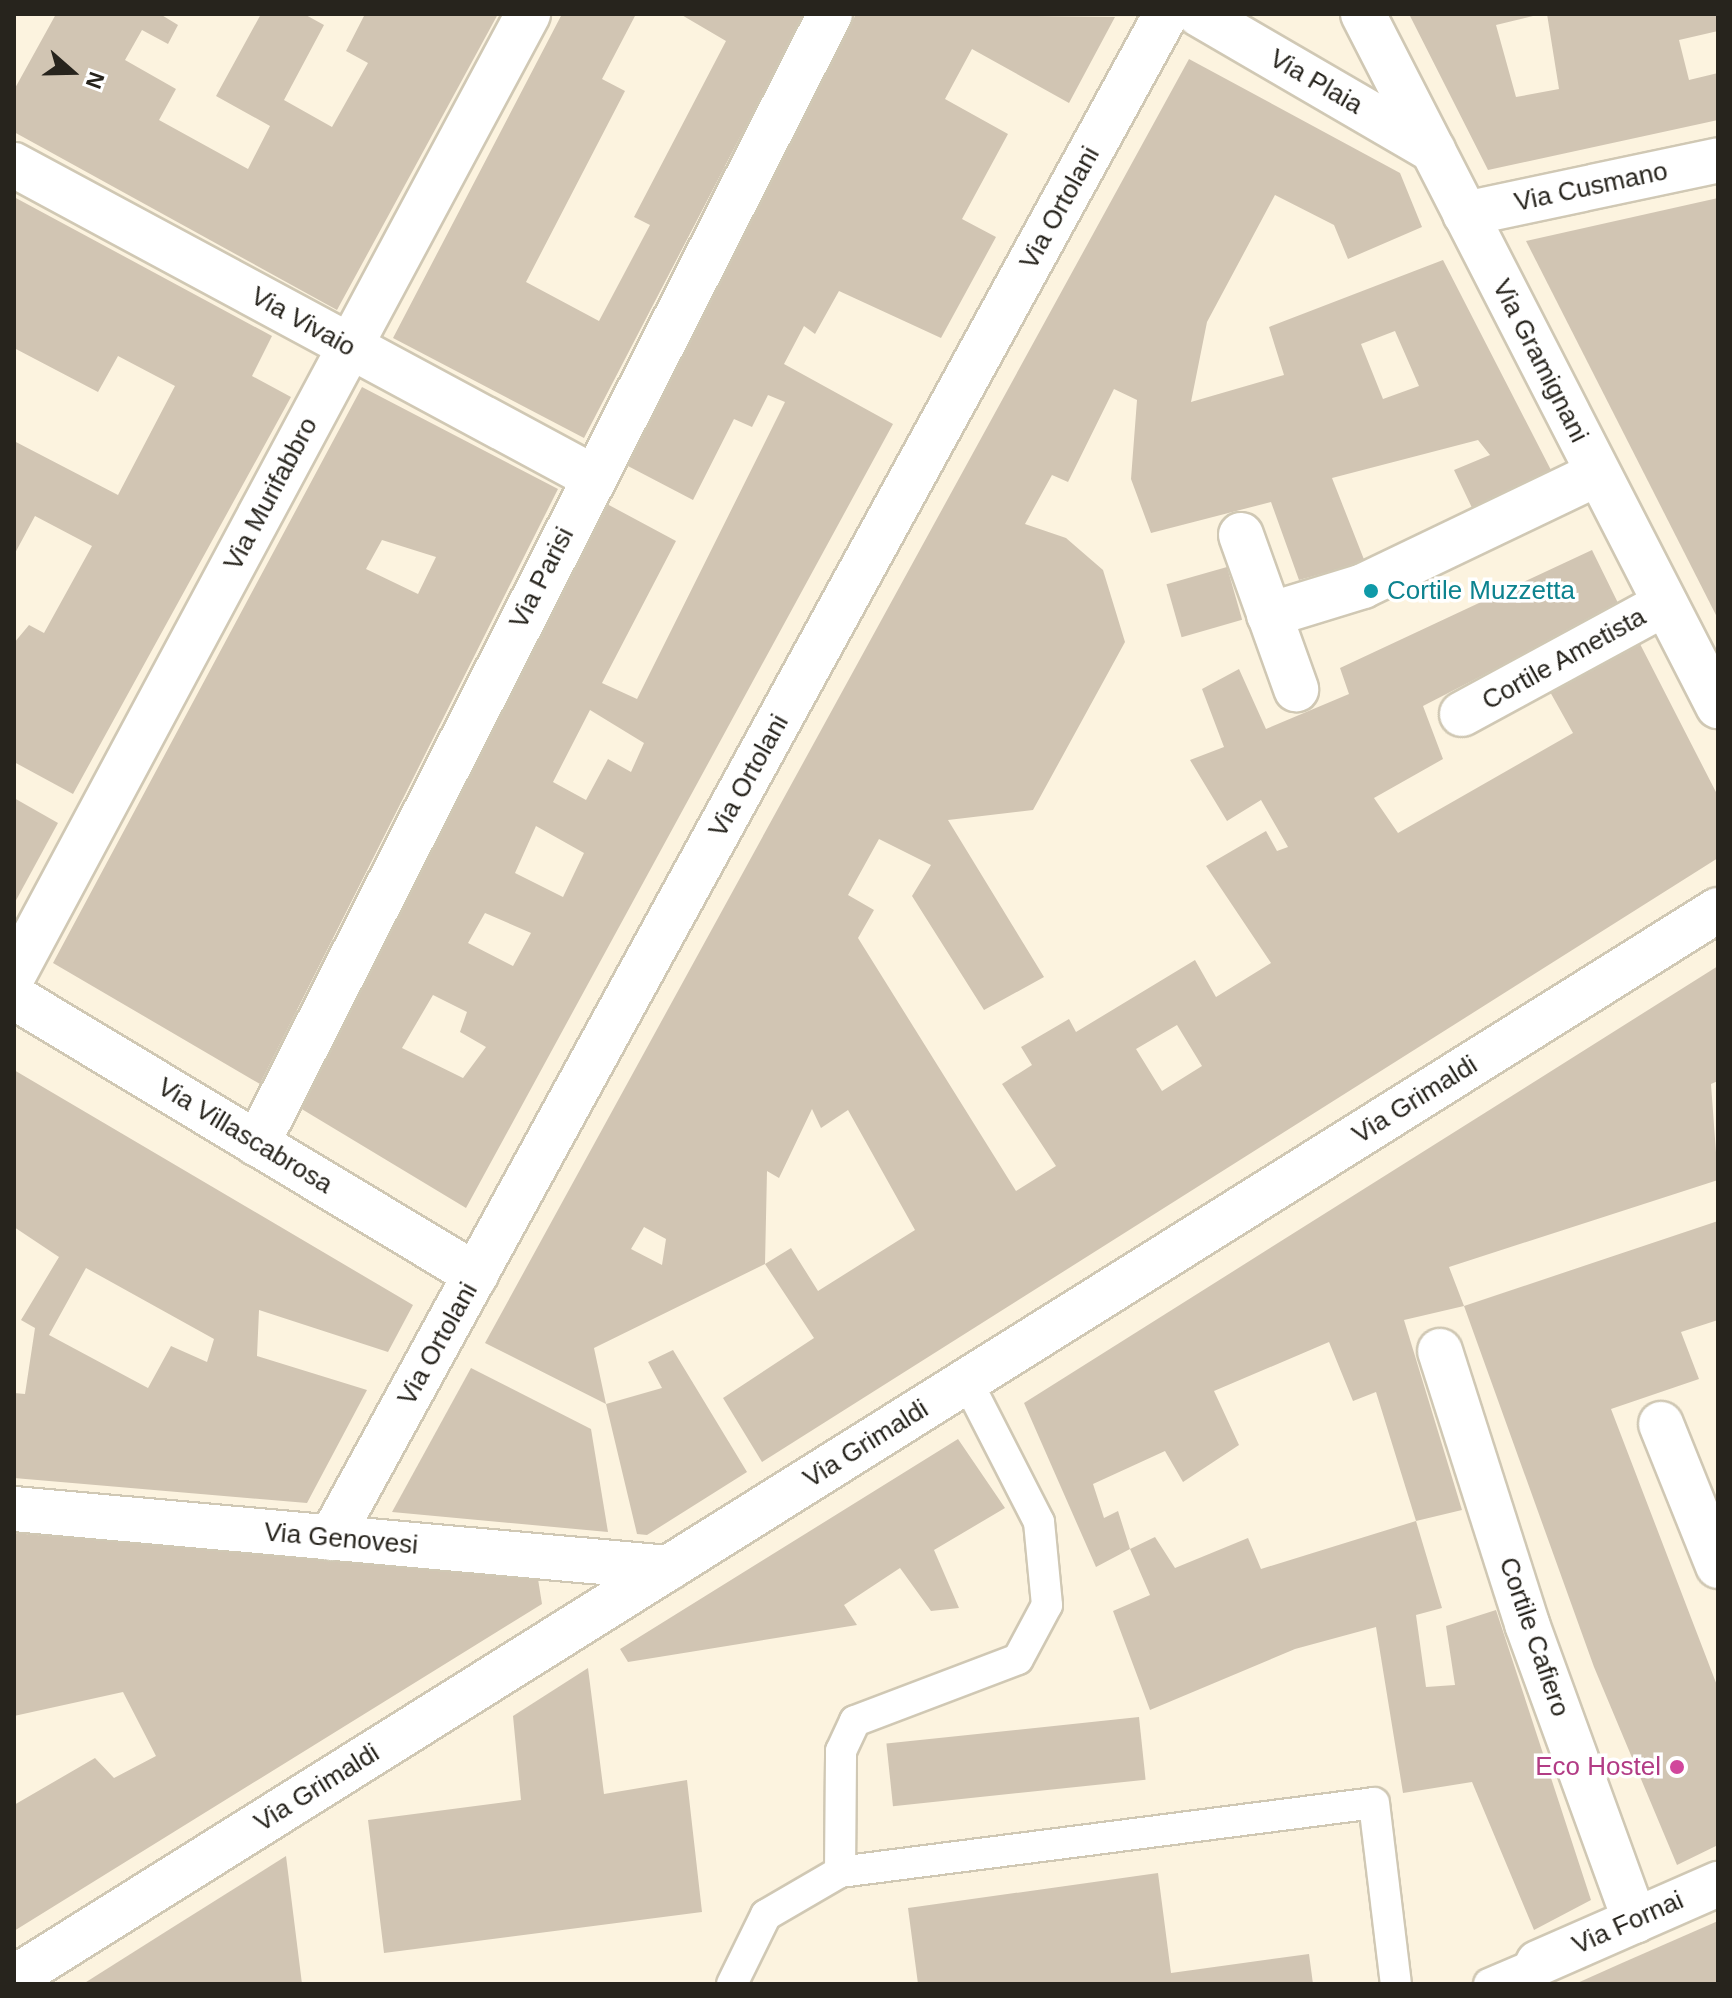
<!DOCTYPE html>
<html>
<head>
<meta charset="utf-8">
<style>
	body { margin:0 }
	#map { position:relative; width:1732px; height:1998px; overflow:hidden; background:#fcf3df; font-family:Arial,sans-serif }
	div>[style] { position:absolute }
	.building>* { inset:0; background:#d1c5b3; transform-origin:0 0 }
	.roads { filter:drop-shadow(2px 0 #d0c8b4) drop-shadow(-2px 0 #d0c8b4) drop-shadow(0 2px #d0c8b4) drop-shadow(0 -2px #d0c8b4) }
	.service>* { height:30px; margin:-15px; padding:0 15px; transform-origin:15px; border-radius:15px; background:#fff }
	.minor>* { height:44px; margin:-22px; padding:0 22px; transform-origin:22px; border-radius:22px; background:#fff }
	.dots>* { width:22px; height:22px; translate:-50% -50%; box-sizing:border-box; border:4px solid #fff; border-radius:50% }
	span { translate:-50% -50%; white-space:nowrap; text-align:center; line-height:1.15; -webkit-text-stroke:7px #fff; paint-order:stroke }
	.street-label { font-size:26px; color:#27241d }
	.culture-label { font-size:26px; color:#0d838f }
	.left { translate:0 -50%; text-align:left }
	.hotel-label { font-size:26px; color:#b23c85 }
	.right { translate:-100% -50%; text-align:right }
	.frame { position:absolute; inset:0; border:16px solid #27241d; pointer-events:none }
	.north { position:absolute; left:32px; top:32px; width:80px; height:80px; -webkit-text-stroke:6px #fff; paint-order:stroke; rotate:110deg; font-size:22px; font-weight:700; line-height:32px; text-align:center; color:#27241d }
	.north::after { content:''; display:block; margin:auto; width:28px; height:36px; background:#27241d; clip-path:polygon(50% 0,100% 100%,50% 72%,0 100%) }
</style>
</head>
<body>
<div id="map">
	<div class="building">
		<div style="clip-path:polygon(56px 14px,160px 14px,178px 25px,168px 44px,142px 30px,125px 60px,176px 89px,159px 120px,248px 169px,270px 126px,216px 96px,261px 14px,304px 14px,324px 25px,284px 100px,332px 127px,368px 63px,346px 51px,365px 14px,498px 14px,337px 310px,14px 132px,14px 90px)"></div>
		<div style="clip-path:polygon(562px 14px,636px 14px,602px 79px,625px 91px,526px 282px,599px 321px,650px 225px,634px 217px,726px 41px,680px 14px,804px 14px,584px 438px,393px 338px)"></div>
		<div style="clip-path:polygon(evenodd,856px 14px,1115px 17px,1069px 103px,972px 49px,945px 99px,1008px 134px,962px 219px,996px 237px,941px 338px,839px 291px,815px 334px,804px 326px,784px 364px,893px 424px,466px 1208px,300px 1108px,607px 504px,676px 541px,602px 683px,637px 699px,785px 402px,768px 395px,752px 427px,734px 419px,693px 500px,626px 465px,856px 14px,590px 710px,644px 743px,631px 772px,608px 759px,586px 800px,553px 782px,590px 710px,856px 14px,536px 826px,584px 853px,563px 897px,515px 873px,536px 826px,856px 14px,485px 913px,531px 933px,513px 966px,468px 943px,485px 913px,856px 14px,433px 995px,467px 1012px,460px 1032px,486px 1047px,463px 1078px,402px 1048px,433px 995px)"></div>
		<div style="clip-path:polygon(1409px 14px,1541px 14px,1496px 25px,1516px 97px,1559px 89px,1547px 14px,1718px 14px,1718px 31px,1679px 40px,1689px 80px,1718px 73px,1718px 120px,1488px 170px)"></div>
		<div style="clip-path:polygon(evenodd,1189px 59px,1400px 173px,1422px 227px,1348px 259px,1334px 225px,1275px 195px,1207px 322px,1191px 402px,1284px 375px,1269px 327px,1443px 260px,1553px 474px,1474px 512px,1454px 470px,1490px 455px,1478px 440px,1332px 478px,1365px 562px,1299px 580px,1271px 502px,1151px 533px,1131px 479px,1137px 400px,1114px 389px,1068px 482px,1052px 475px,1025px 524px,1066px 538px,1103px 570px,1125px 642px,1033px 810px,948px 820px,1044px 977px,984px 1010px,912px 896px,931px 865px,879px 839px,848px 895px,874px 910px,858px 938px,1016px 1191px,1056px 1166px,1002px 1084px,1032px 1065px,1021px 1047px,1069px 1019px,1076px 1032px,1195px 960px,1216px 997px,1271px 963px,1206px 866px,1266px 831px,1277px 851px,1288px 847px,1261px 800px,1227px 821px,1190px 760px,1224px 747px,1202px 689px,1239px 669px,1266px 729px,1349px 694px,1340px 668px,1592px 550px,1619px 605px,1423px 706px,1443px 759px,1374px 798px,1398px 833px,1573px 733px,1549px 690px,1639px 642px,1718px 796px,1718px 858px,762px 1462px,723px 1398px,814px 1338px,765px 1264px,791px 1248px,818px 1291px,915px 1230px,848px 1110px,821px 1128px,812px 1109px,779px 1178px,767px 1171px,765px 1264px,594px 1348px,606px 1404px,485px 1343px,1189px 59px,1395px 331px,1419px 386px,1383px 399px,1361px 344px,1395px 331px,1189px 59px,1177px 1025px,1202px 1066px,1162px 1091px,1136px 1049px,1177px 1025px,1189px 59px,644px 1227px,666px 1239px,662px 1265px,631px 1249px,644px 1227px)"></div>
		<div style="clip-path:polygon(14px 197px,272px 336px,252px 376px,291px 397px,73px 794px,14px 762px,14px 643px,29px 625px,44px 633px,92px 546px,35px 516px,14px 555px,14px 441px,118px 495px,175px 386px,118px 356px,98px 392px,14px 348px)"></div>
		<div style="clip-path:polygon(1718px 198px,1718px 619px,1526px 241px)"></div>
		<div style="clip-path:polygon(evenodd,362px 387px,558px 489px,260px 1084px,53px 963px,362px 387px,382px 540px,436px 557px,418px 594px,366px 569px,382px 540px)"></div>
		<div style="left:1227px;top:567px;width:55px;height:63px;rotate:74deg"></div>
		<div style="clip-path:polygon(14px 798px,58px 823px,14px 904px)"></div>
		<div style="clip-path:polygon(1718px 966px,1718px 1081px,1711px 1084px,1718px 1180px,1449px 1267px,1464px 1306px,1404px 1320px,1462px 1510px,1416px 1521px,1376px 1392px,1353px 1401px,1329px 1342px,1214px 1391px,1239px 1445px,1183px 1482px,1165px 1451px,1093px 1484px,1104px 1518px,1118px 1511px,1130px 1549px,1155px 1537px,1175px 1568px,1248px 1538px,1261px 1569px,1416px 1521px,1442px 1608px,1416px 1615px,1426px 1687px,1455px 1685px,1446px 1626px,1496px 1610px,1591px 1900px,1534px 1930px,1472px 1782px,1403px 1793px,1376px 1627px,1295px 1649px,1150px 1710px,1113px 1611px,1150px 1595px,1130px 1549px,1096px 1567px,1024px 1403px)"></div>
		<div style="clip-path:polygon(evenodd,14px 1070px,413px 1305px,388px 1352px,259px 1310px,257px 1356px,367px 1390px,307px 1503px,14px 1478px,14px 1393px,25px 1394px,35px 1328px,21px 1320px,59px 1257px,14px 1227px,14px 1070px,86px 1268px,214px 1339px,207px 1362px,171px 1346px,148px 1388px,49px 1335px,86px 1268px)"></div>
		<div style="clip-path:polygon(1718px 1221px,1718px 1320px,1681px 1332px,1699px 1379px,1611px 1409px,1718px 1688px,1718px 1845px,1677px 1865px,1594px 1667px,1464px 1306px)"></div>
		<div style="clip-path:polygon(673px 1350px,747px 1472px,647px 1535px,637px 1534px,606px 1404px,662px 1388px,648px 1362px)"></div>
		<div style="clip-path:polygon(471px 1368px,591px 1429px,608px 1532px,392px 1512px)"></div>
		<div style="clip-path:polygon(958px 1439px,1005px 1508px,934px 1550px,959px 1608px,931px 1611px,900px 1568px,844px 1605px,857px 1625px,628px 1662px,620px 1649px)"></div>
		<div style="clip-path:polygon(14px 1533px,538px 1579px,542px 1604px,14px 1931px,14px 1805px,95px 1758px,114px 1778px,156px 1756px,123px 1692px,14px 1716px)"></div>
		<div style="clip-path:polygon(588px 1668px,604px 1794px,687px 1780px,702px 1912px,384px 1953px,368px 1820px,521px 1800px,513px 1716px)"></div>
		<div style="left:1139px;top:1717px;width:63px;height:254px;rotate:84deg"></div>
		<div style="clip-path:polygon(286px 1856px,302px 1984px,83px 1984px,170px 1929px)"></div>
		<div style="clip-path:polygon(1158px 1873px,1171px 1973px,1309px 1954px,1313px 1984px,918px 1984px,908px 1908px)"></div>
		<div style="clip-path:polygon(1718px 1921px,1718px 1984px,1575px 1984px,1622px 1963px)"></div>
	</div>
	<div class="roads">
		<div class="service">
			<div style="left:840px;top:1872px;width:121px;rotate:-89.5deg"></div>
			<div style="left:841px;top:1751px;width:33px;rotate:-65deg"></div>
			<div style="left:855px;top:1721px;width:174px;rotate:-20.8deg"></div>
			<div style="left:1018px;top:1659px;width:61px;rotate:-61.8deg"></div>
			<div style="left:1047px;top:1605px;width:83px;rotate:-95.5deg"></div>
			<div style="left:1039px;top:1522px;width:158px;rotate:-117.1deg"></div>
			<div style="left:732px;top:1984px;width:77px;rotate:-63.8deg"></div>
			<div style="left:766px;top:1915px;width:86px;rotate:-30.2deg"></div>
			<div style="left:840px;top:1872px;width:538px;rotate:-7.36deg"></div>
			<div style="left:1374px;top:1803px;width:182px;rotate:83.1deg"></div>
			<div style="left:1489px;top:1984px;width:53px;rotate:-23.2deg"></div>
		</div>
		<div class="minor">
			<div style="left:1199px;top:14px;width:271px;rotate:30.2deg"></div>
			<div style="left:1363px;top:14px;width:778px;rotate:62.84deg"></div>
			<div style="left:14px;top:165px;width:658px;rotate:28.32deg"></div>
			<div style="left:1465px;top:214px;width:259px;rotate:-12deg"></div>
			<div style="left:1241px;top:535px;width:164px;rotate:70.3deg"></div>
			<div style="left:1269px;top:615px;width:98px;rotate:-17.1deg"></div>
			<div style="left:1363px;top:586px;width:259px;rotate:-25.6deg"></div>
			<div style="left:1462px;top:714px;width:231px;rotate:-28.5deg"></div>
			<div style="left:14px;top:974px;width:1089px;rotate:-61.83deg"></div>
			<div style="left:14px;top:997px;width:539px;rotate:31.04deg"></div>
			<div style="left:257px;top:1144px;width:1267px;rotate:-63.11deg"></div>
			<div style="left:1440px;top:1351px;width:287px;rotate:72.3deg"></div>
			<div style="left:1527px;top:1624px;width:316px;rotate:70deg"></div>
			<div style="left:1661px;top:1424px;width:153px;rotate:68.1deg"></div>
			<div style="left:14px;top:1509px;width:657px;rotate:5.15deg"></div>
			<div style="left:331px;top:1538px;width:1738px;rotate:-61.28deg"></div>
			<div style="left:1538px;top:1963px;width:197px;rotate:-23.7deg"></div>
			<div style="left:14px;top:1978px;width:2011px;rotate:-32.08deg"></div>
		</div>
	</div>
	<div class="dots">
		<div style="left:1371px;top:591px;background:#0f9aa8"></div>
		<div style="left:1677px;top:1767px;background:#d1479c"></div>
	</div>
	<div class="street-label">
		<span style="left:1316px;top:82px;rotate:30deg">Via Plaia</span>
		<span style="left:1591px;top:187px;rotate:-12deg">Via Cusmano</span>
		<span style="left:1060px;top:208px;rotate:-61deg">Via Ortolani</span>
		<span style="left:303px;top:322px;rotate:29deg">Via Vivaio</span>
		<span style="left:1540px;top:361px;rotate:63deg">Via Gramignani</span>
		<span style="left:271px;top:494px;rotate:-62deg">Via Murifabbro</span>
		<span style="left:542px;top:578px;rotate:-63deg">Via Parisi</span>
		<span style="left:1564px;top:659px;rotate:-29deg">Cortile Ametista</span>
		<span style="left:749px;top:776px;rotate:-61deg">Via Ortolani</span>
		<span style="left:1415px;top:1100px;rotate:-32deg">Via Grimaldi</span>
		<span style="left:245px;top:1136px;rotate:31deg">Via Villascabrosa</span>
		<span style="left:438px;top:1344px;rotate:-61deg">Via Ortolani</span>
		<span style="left:866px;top:1444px;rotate:-32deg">Via Grimaldi</span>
		<span style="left:341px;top:1539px;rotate:5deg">Via Genovesi</span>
		<span style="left:1534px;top:1637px;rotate:71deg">Cortile Cafiero</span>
		<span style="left:317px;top:1788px;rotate:-32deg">Via Grimaldi</span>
		<span style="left:1628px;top:1923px;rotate:-24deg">Via Fornai</span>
	</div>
	<div class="culture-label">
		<span class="left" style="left:1387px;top:591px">Cortile Muzzetta</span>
	</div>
	<div class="hotel-label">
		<span class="right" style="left:1661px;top:1767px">Eco Hostel</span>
	</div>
	<div class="frame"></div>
	<div class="north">N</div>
</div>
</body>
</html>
